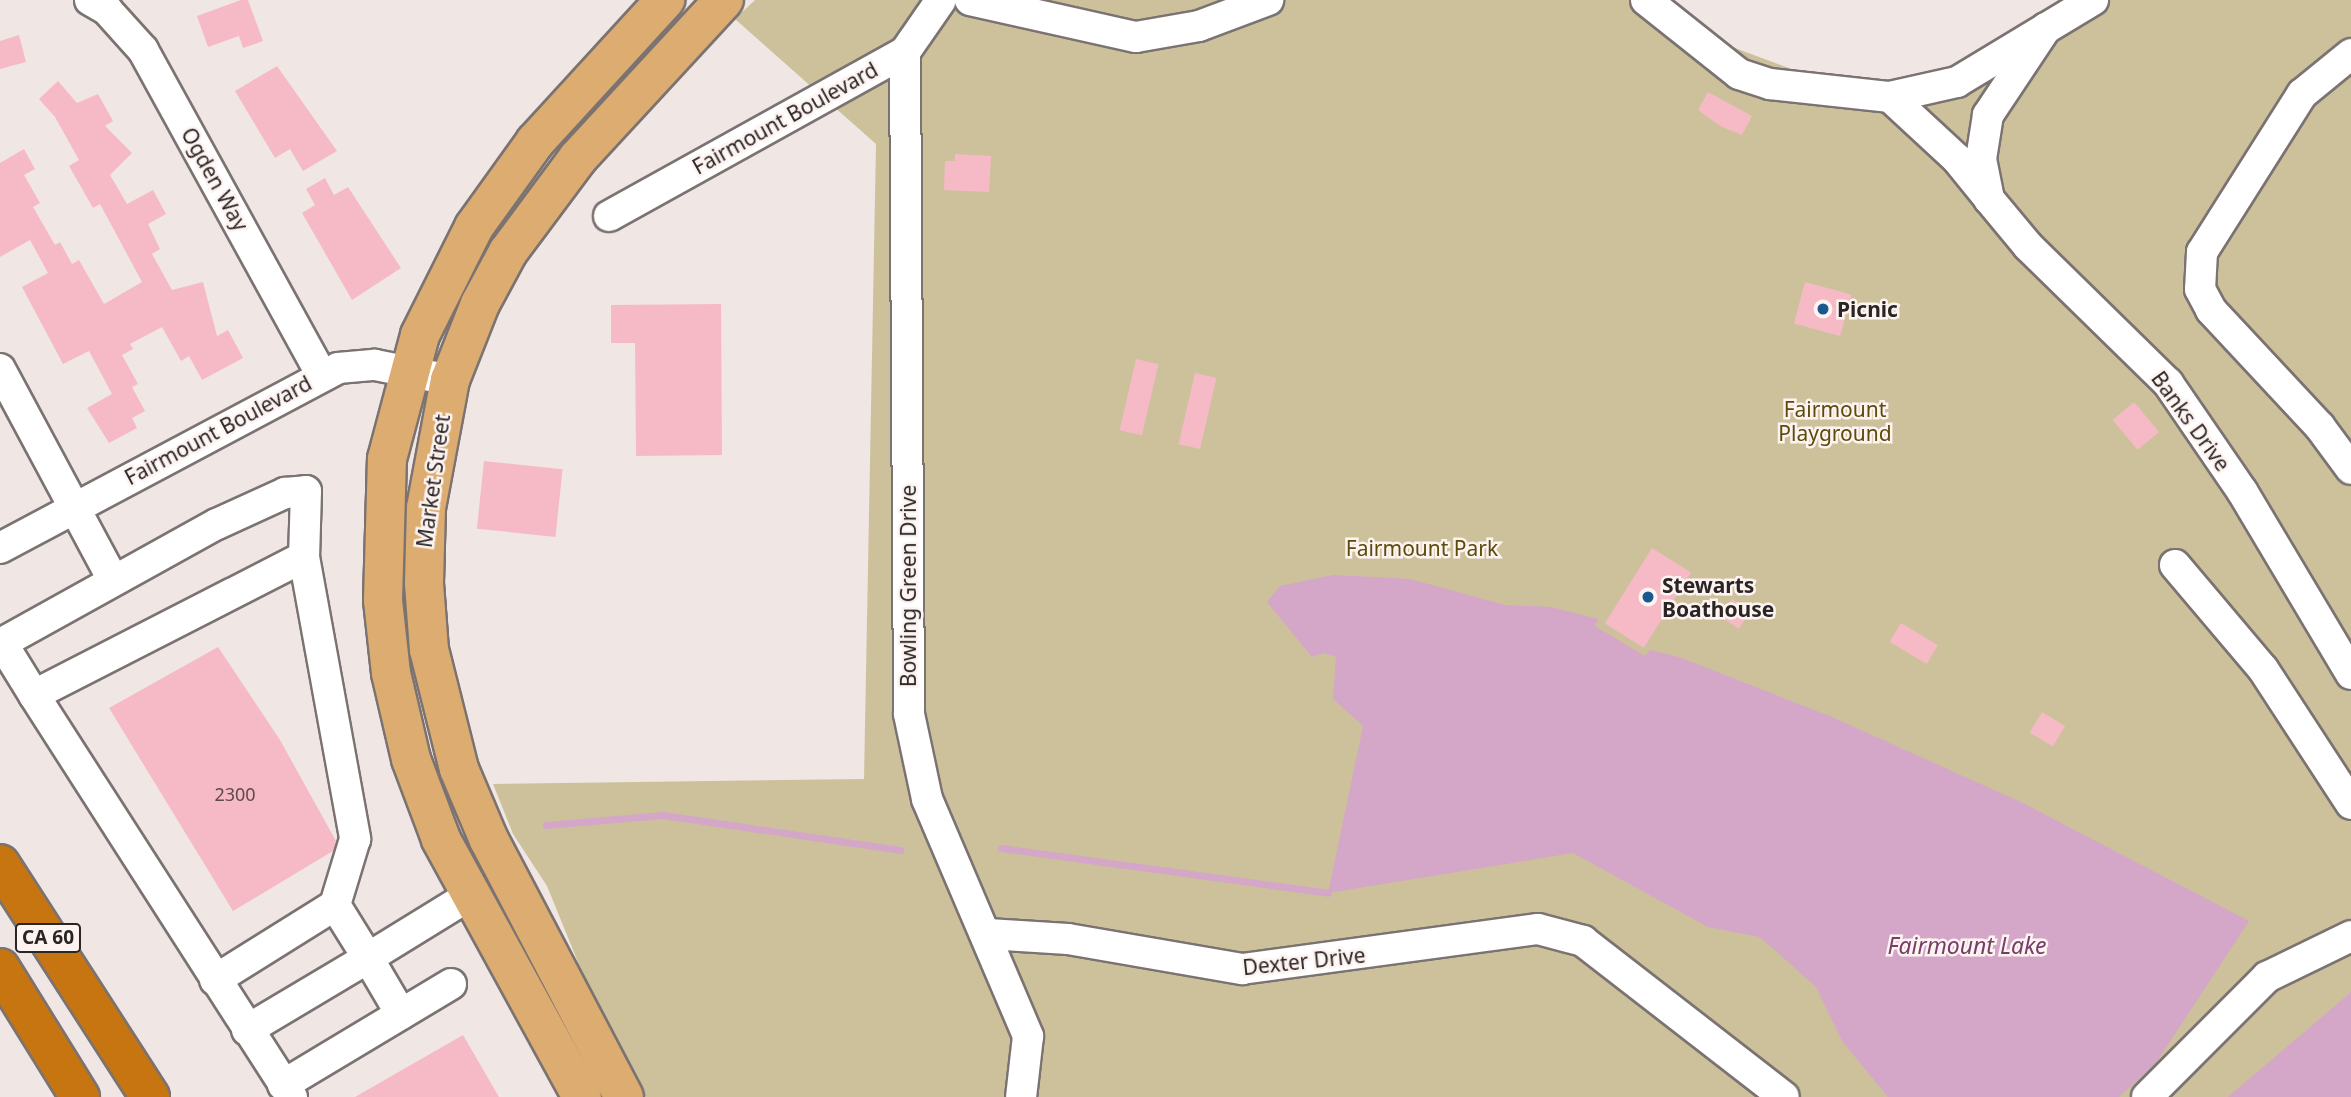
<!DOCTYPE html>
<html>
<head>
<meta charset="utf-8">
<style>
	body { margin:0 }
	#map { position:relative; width:2351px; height:1097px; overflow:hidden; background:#f0e6e4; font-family:"Noto Sans",sans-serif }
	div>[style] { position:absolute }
	.green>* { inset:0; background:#cdc19c }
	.water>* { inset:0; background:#d4a6c7 }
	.stream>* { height:7px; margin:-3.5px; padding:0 3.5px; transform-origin:3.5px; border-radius:3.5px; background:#d4a6c7 }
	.building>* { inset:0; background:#f6bac6; transform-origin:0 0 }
	.roads { filter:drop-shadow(2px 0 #7b7371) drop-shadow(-2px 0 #7b7371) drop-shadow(0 2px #7b7371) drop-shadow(0 -2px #7b7371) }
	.minor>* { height:30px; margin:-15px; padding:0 15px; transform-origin:15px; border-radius:15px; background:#fff }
	.major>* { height:38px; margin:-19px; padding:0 19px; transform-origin:19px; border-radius:19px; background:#ddac70 }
	.highway>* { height:38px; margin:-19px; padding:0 19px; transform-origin:19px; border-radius:19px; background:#c67510 }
	.dots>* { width:19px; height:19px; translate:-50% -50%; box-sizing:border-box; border:4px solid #fdf3f1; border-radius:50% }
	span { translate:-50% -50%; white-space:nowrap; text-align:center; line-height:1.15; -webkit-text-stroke:5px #fdf3f1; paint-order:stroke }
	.number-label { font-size:18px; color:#5c4a4c }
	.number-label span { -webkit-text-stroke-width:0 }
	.shield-label span { padding:2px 5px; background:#fdf3f1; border:2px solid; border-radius:5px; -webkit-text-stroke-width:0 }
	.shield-label { font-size:19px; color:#292524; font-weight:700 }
	.street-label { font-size:21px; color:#292524 }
	.poi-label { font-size:21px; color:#292524; font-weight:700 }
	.left { translate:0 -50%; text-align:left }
	.park-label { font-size:21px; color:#5c4b0a }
	.water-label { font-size:23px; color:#773d6a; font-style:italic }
</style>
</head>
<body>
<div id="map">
	<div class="green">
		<div style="clip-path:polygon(755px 0,1654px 0,1679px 21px,1735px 48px,1862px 95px,1924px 88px,2107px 0,2351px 0,2351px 1097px,633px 1097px,547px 886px,513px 834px,493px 784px,864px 779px,876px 144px,735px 19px)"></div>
	</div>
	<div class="water">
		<div style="clip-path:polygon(1333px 575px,1410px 579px,1505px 605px,1551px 607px,1598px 619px,1595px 626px,1645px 656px,1650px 650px,1679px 657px,1832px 717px,2023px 803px,2249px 921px,2156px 1063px,2119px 1097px,1888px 1097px,1842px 1041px,1816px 987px,1760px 937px,1708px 927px,1573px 853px,1328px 893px,1363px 726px,1333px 699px,1336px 657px,1324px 653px,1312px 657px,1267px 602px,1280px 586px)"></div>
		<div style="clip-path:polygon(2351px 992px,2351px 1097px,2228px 1097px)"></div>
	</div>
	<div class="stream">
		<div style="left:546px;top:825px;width:117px;rotate:-4.9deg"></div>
		<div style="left:663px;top:815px;width:240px;rotate:8.4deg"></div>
		<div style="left:1001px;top:848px;width:330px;rotate:7.8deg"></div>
	</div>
	<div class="building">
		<div style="clip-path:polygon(241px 0,248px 0,263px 41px,243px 48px,239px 36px,208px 47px,197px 16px)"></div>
		<div style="clip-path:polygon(19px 35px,26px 62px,0 69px,0 41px)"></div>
		<div style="clip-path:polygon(277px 66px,337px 151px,303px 171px,290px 149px,275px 158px,235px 91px)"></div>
		<div style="clip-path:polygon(58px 81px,77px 103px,98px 94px,113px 121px,105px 126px,132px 153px,110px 175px,127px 204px,153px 190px,166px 214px,148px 224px,160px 249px,152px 254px,172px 290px,203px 282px,217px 336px,228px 330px,243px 358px,202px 380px,189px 356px,181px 361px,162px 327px,130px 344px,133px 349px,122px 355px,138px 384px,132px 387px,145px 411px,132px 418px,137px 428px,109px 443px,87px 408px,112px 394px,89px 351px,63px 364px,22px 287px,48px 273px,30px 240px,0 257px,0 163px,24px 149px,35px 169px,24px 175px,40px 203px,33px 207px,55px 245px,60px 242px,72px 264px,79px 260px,104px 304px,142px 282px,100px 204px,93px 208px,69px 166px,79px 160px,55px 117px,39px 99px)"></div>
		<div style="clip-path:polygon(1708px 92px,1752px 116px,1742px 135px,1720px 126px,1698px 110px)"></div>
		<div style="clip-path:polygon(955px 154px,991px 156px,989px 192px,944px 190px,945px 161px,955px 161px)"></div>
		<div style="clip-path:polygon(325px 178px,334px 195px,348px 187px,401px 268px,352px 300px,302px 213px,315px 205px,306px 189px)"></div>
		<div style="left:1805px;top:282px;width:48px;height:43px;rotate:15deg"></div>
		<div style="clip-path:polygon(721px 304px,722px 455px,636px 456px,635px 343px,611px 343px,611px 305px)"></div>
		<div style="left:1136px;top:359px;width:23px;height:73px;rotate:13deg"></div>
		<div style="left:1195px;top:373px;width:22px;height:73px;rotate:13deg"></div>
		<div style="left:2134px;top:402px;width:39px;height:28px;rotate:50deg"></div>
		<div style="left:484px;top:461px;width:79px;height:68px;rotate:6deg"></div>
		<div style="left:1652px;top:548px;width:46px;height:89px;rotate:32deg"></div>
		<div style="left:1732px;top:599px;width:22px;height:21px;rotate:34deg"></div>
		<div style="left:1901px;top:623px;width:43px;height:22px;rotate:31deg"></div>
		<div style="clip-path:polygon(218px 647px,280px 740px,336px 841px,333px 851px,233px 911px,109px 708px)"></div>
		<div style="left:2042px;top:712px;width:27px;height:24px;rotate:31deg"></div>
		<div style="clip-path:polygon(463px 1035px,499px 1097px,355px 1097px)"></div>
	</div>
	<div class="roads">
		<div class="minor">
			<div style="left:90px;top:0;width:20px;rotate:30deg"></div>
			<div style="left:107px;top:10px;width:54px;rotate:48deg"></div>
			<div style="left:143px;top:50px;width:370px;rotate:61.2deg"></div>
			<div style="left:970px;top:0;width:170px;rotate:12.6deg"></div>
			<div style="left:1136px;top:37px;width:64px;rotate:-9.9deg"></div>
			<div style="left:1199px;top:26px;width:74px;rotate:-20.6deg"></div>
			<div style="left:1646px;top:0;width:119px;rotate:38.5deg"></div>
			<div style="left:1739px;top:74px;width:33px;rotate:18deg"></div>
			<div style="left:1770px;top:84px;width:121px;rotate:6.2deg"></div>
			<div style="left:1890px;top:97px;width:69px;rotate:-12.6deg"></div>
			<div style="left:1957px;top:82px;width:159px;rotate:-31.1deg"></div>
			<div style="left:2046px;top:28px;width:105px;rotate:123.7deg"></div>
			<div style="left:1988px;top:115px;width:45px;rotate:99deg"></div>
			<div style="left:1981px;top:159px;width:41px;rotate:78.7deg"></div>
			<div style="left:1989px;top:199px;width:61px;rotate:50.3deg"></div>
			<div style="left:2028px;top:246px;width:196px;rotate:44.4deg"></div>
			<div style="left:2168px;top:383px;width:131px;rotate:55.6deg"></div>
			<div style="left:2242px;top:491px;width:213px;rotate:59.2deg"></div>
			<div style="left:905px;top:52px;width:662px;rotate:89.65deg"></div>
			<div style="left:909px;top:714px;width:87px;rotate:78deg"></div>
			<div style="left:927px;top:799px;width:258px;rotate:66.9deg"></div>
			<div style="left:1028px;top:1036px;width:61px;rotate:96.5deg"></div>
			<div style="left:2351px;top:54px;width:63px;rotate:140.8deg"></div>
			<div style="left:2302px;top:94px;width:187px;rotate:122.3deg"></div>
			<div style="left:2202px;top:252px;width:37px;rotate:93deg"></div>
			<div style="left:2200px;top:289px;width:24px;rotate:62deg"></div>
			<div style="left:2211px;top:310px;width:160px;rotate:47deg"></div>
			<div style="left:2320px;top:427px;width:52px;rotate:53.6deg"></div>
			<div style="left:1890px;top:97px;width:91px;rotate:42.8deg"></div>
			<div style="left:1957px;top:159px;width:48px;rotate:51deg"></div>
			<div style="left:609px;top:216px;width:338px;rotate:-29deg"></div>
			<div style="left:905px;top:52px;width:63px;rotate:-55.3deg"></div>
			<div style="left:0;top:369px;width:239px;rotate:61.8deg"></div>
			<div style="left:0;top:548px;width:383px;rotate:-28deg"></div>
			<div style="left:338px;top:368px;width:37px;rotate:-5deg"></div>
			<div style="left:375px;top:365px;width:76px;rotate:11.3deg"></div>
			<div style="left:2175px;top:565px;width:136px;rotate:49.8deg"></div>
			<div style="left:2263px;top:669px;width:161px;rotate:56.9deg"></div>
			<div style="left:34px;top:695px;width:61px;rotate:-121.6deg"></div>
			<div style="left:2px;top:643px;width:246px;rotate:-29deg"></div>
			<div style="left:217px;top:524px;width:75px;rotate:-24.5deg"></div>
			<div style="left:285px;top:493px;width:21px;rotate:-5deg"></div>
			<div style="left:306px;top:491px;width:66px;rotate:91.7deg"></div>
			<div style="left:988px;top:934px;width:80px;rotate:3.6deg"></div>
			<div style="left:1068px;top:939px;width:177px;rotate:9.8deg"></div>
			<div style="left:1242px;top:969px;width:299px;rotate:-7.7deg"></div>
			<div style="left:1538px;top:929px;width:47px;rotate:14.9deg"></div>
			<div style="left:1583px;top:941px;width:254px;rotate:37.8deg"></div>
			<div style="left:215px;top:980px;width:142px;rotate:-32deg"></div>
			<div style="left:247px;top:1030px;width:141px;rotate:-30.8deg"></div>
			<div style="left:368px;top:958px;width:65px;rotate:59.5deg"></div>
			<div style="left:283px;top:1085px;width:196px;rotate:-31deg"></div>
			<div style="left:292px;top:1097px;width:478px;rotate:-122.7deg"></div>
			<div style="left:34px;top:695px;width:303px;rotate:-27.1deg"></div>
			<div style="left:304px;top:557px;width:287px;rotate:79.7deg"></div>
			<div style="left:355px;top:839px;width:69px;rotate:106.9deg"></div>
			<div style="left:335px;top:905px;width:62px;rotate:58.1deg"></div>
			<div style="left:368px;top:958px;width:122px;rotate:-31.6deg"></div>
			<div style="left:2147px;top:1097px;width:170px;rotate:-45deg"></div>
			<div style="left:2267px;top:977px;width:93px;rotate:-26deg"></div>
		</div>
		<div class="major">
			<div style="left:582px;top:1097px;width:294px;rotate:-118.7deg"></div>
			<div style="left:441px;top:839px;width:85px;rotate:-110.6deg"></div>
			<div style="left:411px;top:759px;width:88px;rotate:-103.1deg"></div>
			<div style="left:391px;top:673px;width:73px;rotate:-96.3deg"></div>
			<div style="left:383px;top:600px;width:141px;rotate:-88.4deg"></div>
			<div style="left:387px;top:459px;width:128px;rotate:-75.1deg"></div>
			<div style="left:420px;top:335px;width:121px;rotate:-63.4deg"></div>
			<div style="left:474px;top:227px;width:105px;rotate:-54.3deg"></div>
			<div style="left:535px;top:142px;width:193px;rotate:-47.5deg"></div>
			<div style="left:624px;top:1097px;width:290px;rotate:-117.7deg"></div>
			<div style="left:489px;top:840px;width:77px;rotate:-112.9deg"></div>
			<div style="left:459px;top:769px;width:123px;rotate:-104.1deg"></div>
			<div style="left:429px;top:650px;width:67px;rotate:-94.3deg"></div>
			<div style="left:424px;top:583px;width:75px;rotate:-88.5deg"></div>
			<div style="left:426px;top:508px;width:130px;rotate:-79.4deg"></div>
			<div style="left:450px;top:380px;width:82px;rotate:-68.5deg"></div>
			<div style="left:480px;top:304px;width:59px;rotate:-61.7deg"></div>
			<div style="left:508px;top:252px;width:117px;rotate:-53.3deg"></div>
			<div style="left:578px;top:158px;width:215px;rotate:-47.3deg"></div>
		</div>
		<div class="highway">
			<div style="left:0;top:864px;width:277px;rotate:57.2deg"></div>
			<div style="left:0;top:968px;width:152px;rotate:58.2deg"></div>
		</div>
	</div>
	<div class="dots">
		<div style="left:1823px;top:309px;background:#19598e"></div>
		<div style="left:1648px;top:597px;background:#19598e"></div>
	</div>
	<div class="number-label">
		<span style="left:235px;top:794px">2300</span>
	</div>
	<div class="shield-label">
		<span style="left:48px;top:938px">CA 60</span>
	</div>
	<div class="street-label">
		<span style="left:785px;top:118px;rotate:-29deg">Fairmount Boulevard</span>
		<span style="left:215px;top:179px;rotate:61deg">Ogden Way</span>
		<span style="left:2191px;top:421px;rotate:54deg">Banks Drive</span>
		<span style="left:218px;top:430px;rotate:-28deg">Fairmount Boulevard</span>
		<span style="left:433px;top:481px;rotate:-82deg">Market Street</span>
		<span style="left:908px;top:586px;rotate:-90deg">Bowling Green Drive</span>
		<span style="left:1304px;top:961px;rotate:-6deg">Dexter Drive</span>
	</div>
	<div class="poi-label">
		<span class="left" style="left:1837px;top:309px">Picnic</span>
		<span class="left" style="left:1662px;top:597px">Stewarts<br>Boathouse</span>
	</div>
	<div class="park-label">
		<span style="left:1835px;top:421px">Fairmount<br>Playground</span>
		<span style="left:1422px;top:548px">Fairmount Park</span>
	</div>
	<div class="water-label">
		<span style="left:1967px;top:945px">Fairmount Lake</span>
	</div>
</div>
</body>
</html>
